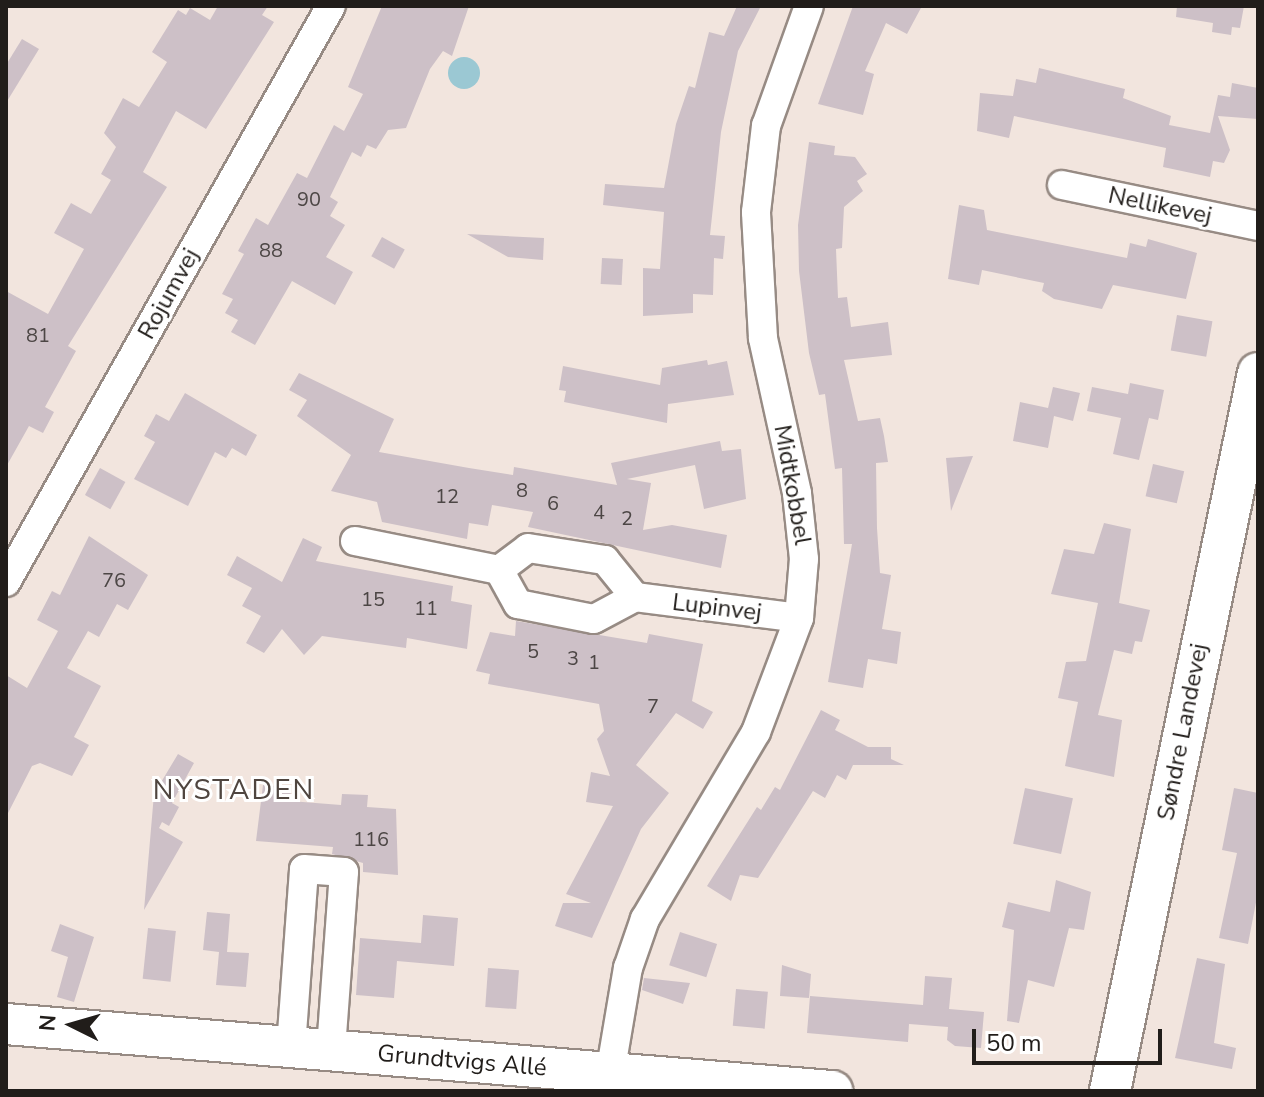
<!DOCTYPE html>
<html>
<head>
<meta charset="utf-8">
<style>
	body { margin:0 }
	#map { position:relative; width:1264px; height:1097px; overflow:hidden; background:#f2e5de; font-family:"Nunito Sans",sans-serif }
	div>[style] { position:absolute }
	.water>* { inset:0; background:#9bc8d3 }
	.round { border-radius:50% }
	.building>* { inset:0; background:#cdc0c7; transform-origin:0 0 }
	.roads { filter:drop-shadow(2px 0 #978b84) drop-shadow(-2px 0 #978b84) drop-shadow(0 2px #978b84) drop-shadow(0 -2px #978b84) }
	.street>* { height:28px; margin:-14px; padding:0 14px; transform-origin:14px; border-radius:14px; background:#fff }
	.secondary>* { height:40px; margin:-20px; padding:0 20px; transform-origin:20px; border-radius:20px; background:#fff }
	span { translate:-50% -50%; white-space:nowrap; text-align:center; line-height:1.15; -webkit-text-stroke:6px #fff; paint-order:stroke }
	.number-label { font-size:20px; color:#4c4645 }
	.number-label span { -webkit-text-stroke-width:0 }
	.street-label { font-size:24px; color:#211d1a }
	.quarter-label { font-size:28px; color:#4f453f; letter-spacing:2px }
	.frame { position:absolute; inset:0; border:8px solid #211d1a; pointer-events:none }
	.north { position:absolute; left:32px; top:985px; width:80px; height:80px; -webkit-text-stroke:6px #fff; paint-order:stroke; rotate:275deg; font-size:22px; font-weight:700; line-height:32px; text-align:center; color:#211d1a }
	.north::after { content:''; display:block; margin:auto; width:28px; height:36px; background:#211d1a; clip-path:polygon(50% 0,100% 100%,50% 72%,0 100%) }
	.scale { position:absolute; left:972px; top:1029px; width:190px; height:36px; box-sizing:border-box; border:4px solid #211d1a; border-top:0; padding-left:10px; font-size:24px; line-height:28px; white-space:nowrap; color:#211d1a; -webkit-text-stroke:6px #fff; paint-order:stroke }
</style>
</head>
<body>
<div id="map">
	<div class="water">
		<div class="round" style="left:448px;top:57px;width:32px;height:32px"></div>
	</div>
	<div class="building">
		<div style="clip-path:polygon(218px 6px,268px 6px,262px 15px,274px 22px,206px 129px,176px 111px,143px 172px,167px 187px,68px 346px,76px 351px,45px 407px,54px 412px,43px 433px,29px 426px,6px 467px,6px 291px,48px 314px,84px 249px,54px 233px,71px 203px,91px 214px,111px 180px,101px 174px,116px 147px,104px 133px,123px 98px,139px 107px,167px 62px,152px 52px,178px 10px,186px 15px,190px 8px,210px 20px)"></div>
		<div style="clip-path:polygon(382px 6px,469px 6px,452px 56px,443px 51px,430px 69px,406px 128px,388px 130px,376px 149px,367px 145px,361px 157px,352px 152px,330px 197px,338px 202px,330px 216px,345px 225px,326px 257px,353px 272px,335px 305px,292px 281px,255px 345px,231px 332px,238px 320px,225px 313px,233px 299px,222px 294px,244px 254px,238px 251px,256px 218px,268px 225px,297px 173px,307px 178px,334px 125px,344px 131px,363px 94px,348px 87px)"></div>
		<div style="clip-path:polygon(737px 6px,761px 6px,738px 51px,721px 132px,710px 235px,725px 236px,723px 259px,714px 258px,713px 295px,693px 294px,693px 313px,643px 316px,643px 268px,660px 269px,664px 212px,603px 205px,605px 184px,664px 188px,676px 124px,689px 86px,695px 88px,709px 32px,724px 36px)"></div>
		<div style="clip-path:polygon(853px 6px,922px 6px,907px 34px,886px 23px,865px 71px,874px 74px,863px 115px,818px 104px)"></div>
		<div style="clip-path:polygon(1177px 6px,1244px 6px,1240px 28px,1232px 27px,1231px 35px,1212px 32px,1213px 23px,1176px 17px)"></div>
		<div style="clip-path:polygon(22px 39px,39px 49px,6px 103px,6px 65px)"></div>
		<div style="clip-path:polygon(1039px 68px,1125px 89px,1123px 98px,1171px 116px,1169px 125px,1210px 133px,1218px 95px,1230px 97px,1232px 83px,1258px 88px,1258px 119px,1218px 116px,1230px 150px,1224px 163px,1213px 161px,1210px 177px,1163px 167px,1166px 148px,1014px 116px,1009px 138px,977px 131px,980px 93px,1013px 96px,1016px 79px,1036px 83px)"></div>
		<div style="clip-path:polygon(809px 142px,835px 146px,834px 155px,855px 157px,867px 174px,857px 181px,863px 191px,844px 207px,842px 248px,836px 249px,838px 298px,847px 297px,851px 327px,888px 322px,892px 355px,844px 360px,858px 421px,880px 418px,884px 436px,888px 462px,876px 463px,877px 528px,880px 573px,891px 575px,882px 629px,901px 632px,897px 664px,868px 659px,863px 688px,828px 682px,852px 544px,844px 544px,842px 468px,835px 469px,825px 394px,819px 395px,809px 353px,799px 271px,798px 225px)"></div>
		<div style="clip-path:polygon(959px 205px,984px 210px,987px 230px,1127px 258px,1130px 243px,1146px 247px,1148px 239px,1197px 253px,1186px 299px,1113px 285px,1102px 309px,1054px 299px,1042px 291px,1044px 283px,982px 270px,979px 285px,948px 279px)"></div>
		<div style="clip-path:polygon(467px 234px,544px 238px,543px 260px,508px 257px)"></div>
		<div style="left:382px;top:237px;width:26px;height:22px;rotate:29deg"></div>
		<div style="left:602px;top:258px;width:21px;height:26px;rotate:3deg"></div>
		<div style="left:1177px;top:315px;width:36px;height:36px;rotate:10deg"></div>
		<div style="clip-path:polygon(707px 360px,708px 365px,727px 361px,734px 395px,668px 404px,667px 423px,564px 402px,566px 391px,559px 390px,563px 366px,660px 385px,662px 368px)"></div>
		<div style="clip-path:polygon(299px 373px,394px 419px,379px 452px,469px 468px,513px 475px,514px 467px,617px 485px,611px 463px,720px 441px,722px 451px,741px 449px,746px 499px,704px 509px,695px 465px,627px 479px,651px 483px,643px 530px,672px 525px,727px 535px,721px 568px,528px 527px,533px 512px,492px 505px,488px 526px,469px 523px,467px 539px,382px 522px,377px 502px,331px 491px,351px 455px,297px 416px,307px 400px,289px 390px)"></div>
		<div style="clip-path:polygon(1130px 383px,1164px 390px,1158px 420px,1149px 418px,1139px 460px,1113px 454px,1121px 418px,1087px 411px,1092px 387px,1128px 394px)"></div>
		<div style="clip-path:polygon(1053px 387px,1080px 393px,1073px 421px,1054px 416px,1048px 448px,1013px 441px,1020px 402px,1048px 408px)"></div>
		<div style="clip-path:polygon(185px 393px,257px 435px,246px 456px,232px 448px,226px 458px,215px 452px,188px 506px,134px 479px,155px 442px,144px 436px,156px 414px,169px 421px)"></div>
		<div style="clip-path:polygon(973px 456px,951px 511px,946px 458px)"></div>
		<div style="left:1153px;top:464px;width:32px;height:33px;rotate:13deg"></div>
		<div style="left:100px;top:468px;width:29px;height:31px;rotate:29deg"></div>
		<div style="clip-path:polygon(1104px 523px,1131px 529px,1119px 603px,1150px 610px,1142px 642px,1135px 641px,1132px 654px,1114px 650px,1098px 715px,1122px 720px,1114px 777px,1065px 766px,1078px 702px,1058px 698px,1066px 662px,1086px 661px,1098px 603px,1051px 594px,1064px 549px,1094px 554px)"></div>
		<div style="clip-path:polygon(89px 536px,148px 575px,128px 610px,117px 604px,99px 637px,88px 631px,67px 668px,101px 686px,74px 737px,89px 745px,72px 776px,40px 763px,32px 766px,6px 817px,6px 675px,27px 688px,58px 631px,37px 620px,52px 591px,60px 595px)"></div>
		<div style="clip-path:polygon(303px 538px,322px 547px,316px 561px,453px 586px,451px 601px,472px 605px,467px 649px,407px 638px,406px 648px,322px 636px,304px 655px,282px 629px,264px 653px,246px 643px,261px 616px,242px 606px,252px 588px,227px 575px,237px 556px,282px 582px)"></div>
		<div style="clip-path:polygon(516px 621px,647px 643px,649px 634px,703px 644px,692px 701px,713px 712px,703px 729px,676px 713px,636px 765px,669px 793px,641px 829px,592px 938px,555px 926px,563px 903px,591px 903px,566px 894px,613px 806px,586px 802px,591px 772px,610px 776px,597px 739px,604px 731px,599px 704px,488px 684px,490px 674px,476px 671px,490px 632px,515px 636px)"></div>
		<div style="clip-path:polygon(821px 710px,840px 720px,835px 730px,868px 747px,891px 747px,891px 759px,904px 765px,853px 765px,846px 780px,837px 775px,825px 798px,813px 791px,758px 878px,740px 875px,731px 901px,707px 886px,757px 807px,761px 810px,775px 787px,780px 790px)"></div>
		<div style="clip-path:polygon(178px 754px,194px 763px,172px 803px,179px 807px,169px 826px,162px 822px,159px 828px,183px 842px,144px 910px,154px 794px)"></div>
		<div style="clip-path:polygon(263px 785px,291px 787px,290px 801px,341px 805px,342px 794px,368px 795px,367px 807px,396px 809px,398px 875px,363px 872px,363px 863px,332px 854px,333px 847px,256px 841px)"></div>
		<div style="left:1025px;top:788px;width:49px;height:57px;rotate:12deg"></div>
		<div style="clip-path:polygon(1234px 788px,1258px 793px,1258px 892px,1248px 944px,1219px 938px,1237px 853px,1222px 850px)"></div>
		<div style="clip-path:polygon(1056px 880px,1091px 892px,1084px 930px,1069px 928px,1054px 987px,1028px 980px,1019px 1023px,1007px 1021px,1014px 930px,1002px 927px,1008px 902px,1050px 912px)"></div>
		<div style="clip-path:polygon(207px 912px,230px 914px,227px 952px,249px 953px,246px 987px,216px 985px,219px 952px,203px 950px)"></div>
		<div style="clip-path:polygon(423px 915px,458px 918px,454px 966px,397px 961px,394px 998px,356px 995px,360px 938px,421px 943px)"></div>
		<div style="clip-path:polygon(60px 924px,94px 937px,74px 1002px,57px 997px,68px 957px,51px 951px)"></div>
		<div style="left:148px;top:928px;width:28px;height:51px;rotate:6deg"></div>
		<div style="left:680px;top:932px;width:39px;height:35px;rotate:18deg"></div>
		<div style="clip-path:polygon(1197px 958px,1225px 964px,1214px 1043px,1236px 1048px,1232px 1069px,1175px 1058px)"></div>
		<div style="clip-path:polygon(782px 965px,811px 974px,809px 998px,780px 996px)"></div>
		<div style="left:488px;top:968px;width:31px;height:39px;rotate:4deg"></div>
		<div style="clip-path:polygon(925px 976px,952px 978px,949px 1009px,984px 1012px,981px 1048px,955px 1046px,947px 1040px,948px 1027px,909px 1024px,908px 1042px,807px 1033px,810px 996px,923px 1005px)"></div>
		<div style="clip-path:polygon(644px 978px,690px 983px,683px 1004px,642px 990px)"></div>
		<div style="left:736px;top:989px;width:32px;height:37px;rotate:5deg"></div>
	</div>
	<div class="roads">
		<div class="street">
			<div style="left:1062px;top:185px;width:200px;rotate:11.8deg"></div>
			<div style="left:355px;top:541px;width:147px;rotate:11.4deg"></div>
			<div style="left:499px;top:570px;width:39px;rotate:61deg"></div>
			<div style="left:518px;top:604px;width:77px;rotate:11.2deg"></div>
			<div style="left:594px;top:619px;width:47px;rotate:-28.2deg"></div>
			<div style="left:635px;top:597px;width:165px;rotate:7.3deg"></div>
			<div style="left:499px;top:570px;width:36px;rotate:-37deg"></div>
			<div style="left:528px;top:548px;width:78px;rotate:8.9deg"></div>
			<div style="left:605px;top:560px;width:48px;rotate:51deg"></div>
			<div style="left:6px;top:582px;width:661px;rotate:-60.57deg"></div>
			<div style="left:291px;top:1047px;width:178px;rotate:-85.8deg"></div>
			<div style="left:304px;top:869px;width:40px;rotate:4.3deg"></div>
			<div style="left:344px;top:872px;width:178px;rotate:94.2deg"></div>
			<div style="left:610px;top:1074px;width:108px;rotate:-80.4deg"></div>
			<div style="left:628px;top:968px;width:52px;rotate:-70.9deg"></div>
			<div style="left:645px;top:919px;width:217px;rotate:-59.3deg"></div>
			<div style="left:756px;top:732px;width:122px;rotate:-69.3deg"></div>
			<div style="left:799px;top:618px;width:59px;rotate:-85.2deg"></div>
			<div style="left:804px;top:559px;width:66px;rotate:-96.1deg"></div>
			<div style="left:797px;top:493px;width:159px;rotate:-102.4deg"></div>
			<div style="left:763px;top:338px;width:126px;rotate:-93.2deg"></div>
			<div style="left:756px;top:212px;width:87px;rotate:-83.4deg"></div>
			<div style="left:766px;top:126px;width:127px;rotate:-70.3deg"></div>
		</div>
		<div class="secondary">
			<div style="left:6px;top:1024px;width:829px;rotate:4.64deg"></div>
			<div style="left:1110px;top:1091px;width:733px;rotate:-78.35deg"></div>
		</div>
	</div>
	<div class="number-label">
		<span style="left:309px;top:199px">90</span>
		<span style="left:271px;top:250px">88</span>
		<span style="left:38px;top:335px">81</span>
		<span style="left:522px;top:490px">8</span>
		<span style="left:447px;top:496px">12</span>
		<span style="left:553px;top:503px">6</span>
		<span style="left:599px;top:512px">4</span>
		<span style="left:627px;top:518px">2</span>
		<span style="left:114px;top:580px">76</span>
		<span style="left:373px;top:599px">15</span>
		<span style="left:426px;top:608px">11</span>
		<span style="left:533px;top:651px">5</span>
		<span style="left:573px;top:658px">3</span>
		<span style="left:594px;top:662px">1</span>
		<span style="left:653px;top:706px">7</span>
		<span style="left:371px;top:839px">116</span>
	</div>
	<div class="street-label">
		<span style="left:1160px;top:206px;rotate:12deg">Nellikevej</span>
		<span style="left:169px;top:294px;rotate:-61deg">Rojumvej</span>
		<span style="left:792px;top:485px;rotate:80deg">Midtkobbel</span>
		<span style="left:717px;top:608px;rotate:7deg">Lupinvej</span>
		<span style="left:1183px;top:732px;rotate:-79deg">Søndre Landevej</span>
		<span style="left:462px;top:1061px;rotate:5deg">Grundtvigs Allé</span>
	</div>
	<div class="quarter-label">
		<span style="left:234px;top:790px">NYSTADEN</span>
	</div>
	<div class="frame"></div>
	<div class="north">N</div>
	<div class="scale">50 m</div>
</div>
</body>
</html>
